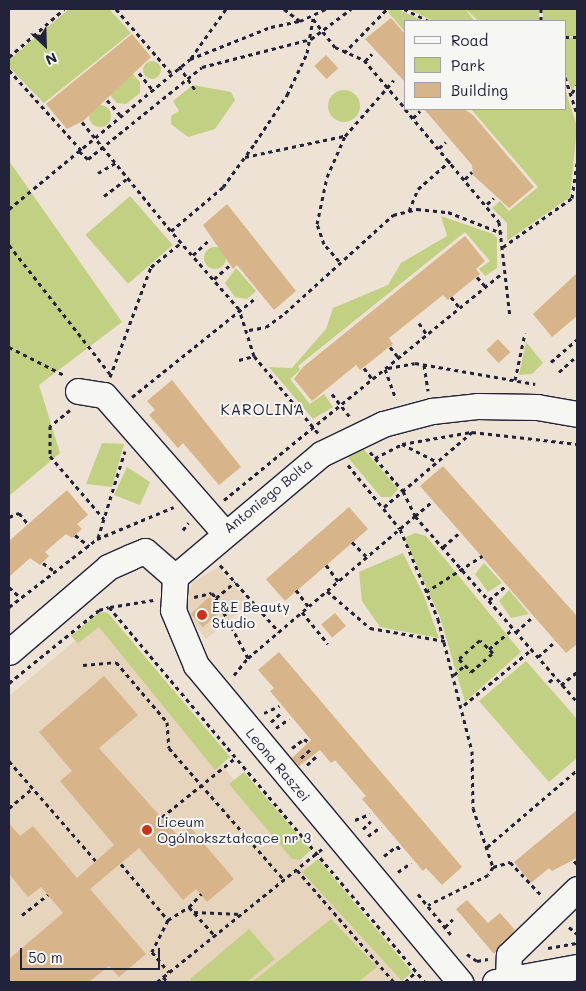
<!DOCTYPE html>
<html>
<head>
<meta charset="utf-8">
<style>
	body { margin:0 }
	#map { position:relative; width:586px; height:991px; overflow:hidden; background:#ede2d3; font-family:Mali,sans-serif }
	div>[style] { position:absolute }
	.built>* { inset:0; background:#e7d4bd }
	.green>* { inset:0; background:#c2d084; transform-origin:0 0 }
	.round { border-radius:50% }
	.building>* { inset:0; background:#d8b48a; transform-origin:0 0 }
	.path>* { height:3px; margin-top:-1.5px; transform-origin:0; background:repeating-linear-gradient(90deg,#22223b 0 4px,transparent 0 8px) }
	.roads { filter:drop-shadow(1px 0 #22223b) drop-shadow(-1px 0 #22223b) drop-shadow(0 1px #22223b) drop-shadow(0 -1px #22223b) }
	.minor>* { height:25px; margin:-12.5px; padding:0 12.5px; transform-origin:12.5px; border-radius:12.5px; background:#f6f6f2 }
	.dots>* { width:14px; height:14px; translate:-50% -50%; box-sizing:border-box; border:2px solid #f6f6f2; border-radius:50% }
	span { translate:-50% -50%; white-space:nowrap; text-align:center; line-height:1.15; -webkit-text-stroke:4px #f6f6f2; paint-order:stroke }
	.street-label { font-size:14px; color:#22223b }
	.poi-label { font-size:14px; color:#22223b }
	.left { translate:0 -50%; text-align:left }
	.neighbourhood-label { font-size:15px; color:#22223b; letter-spacing:1px }
	.frame { position:absolute; inset:0; border:10px solid #22223b; pointer-events:none }
	.legend { position:absolute; left:404px; top:20px; width:162px; height:90px; box-sizing:border-box; background:#f6f6f2; border:1px solid #a1a1a9; margin:0; padding:6px 9px; list-style:none; font-size:15px; color:#22223b }
	.legend li { display:flex; align-items:center; gap:10px; height:25px }
	.legend b { width:25px; border:1px solid #a1a1a9 }
	.north { position:absolute; left:20px; top:20px; width:50px; height:50px; -webkit-text-stroke:4px #f6f6f2; paint-order:stroke; rotate:156deg; font-size:14px; font-weight:700; line-height:20px; text-align:center; color:#22223b }
	.north::after { content:''; display:block; margin:auto; width:18px; height:22px; background:#22223b; clip-path:polygon(50% 0,100% 100%,50% 72%,0 100%) }
	.scale { position:absolute; left:20px; top:948px; width:140px; height:22px; box-sizing:border-box; border:2px solid #22223b; border-top:0; padding-left:6px; font-size:15px; line-height:18px; white-space:nowrap; color:#22223b; -webkit-text-stroke:4px #f6f6f2; paint-order:stroke }
</style>
</head>
<body>
<div id="map">
	<div class="built">
		<div style="clip-path:polygon(218px 567px,249px 603px,206px 639px,188px 615px,188px 594px,193px 582px)"></div>
		<div style="clip-path:polygon(102px 618px,224px 768px,406px 982px,9px 982px,9px 696px)"></div>
	</div>
	<div class="green">
		<div style="clip-path:polygon(69px 9px,109px 9px,131px 33px,44px 103px,9px 67px,9px 60px)"></div>
		<div style="clip-path:polygon(391px 9px,397px 9px,423px 21px,405px 21px,405px 32px,388px 12px)"></div>
		<div style="clip-path:polygon(408px 9px,465px 9px,475px 21px,433px 21px)"></div>
		<div style="clip-path:polygon(466px 9px,515px 9px,511px 16px,515px 9px,539px 9px,539px 21px,478px 21px)"></div>
		<div style="clip-path:polygon(543px 9px,577px 9px,577px 37px,565px 36px,565px 21px,543px 21px)"></div>
		<div style="clip-path:polygon(565px 38px,577px 38px,577px 82px,572px 91px,565px 72px)"></div>
		<div class="round" style="left:143px;top:61px;width:18px;height:18px"></div>
		<div style="clip-path:polygon(132px 73px,140px 82px,140px 93px,126px 104px,117px 103px,109px 94px)"></div>
		<div style="clip-path:polygon(193px 85px,231px 92px,235px 100px,215px 129px,188px 137px,171px 124px,171px 116px,179px 111px,173px 101px)"></div>
		<div style="clip-path:polygon(565px 88px,577px 127px,570px 197px,507px 241px,507px 223px,492px 208px,500px 201px,509px 211px,538px 187px,471px 109px,565px 109px)"></div>
		<div class="round" style="left:328px;top:90px;width:32px;height:32px"></div>
		<div class="round" style="left:89px;top:105px;width:22px;height:22px"></div>
		<div style="clip-path:polygon(9px 161px,122px 322px,39px 385px,60px 453px,9px 496px)"></div>
		<div style="left:130px;top:196px;width:65px;height:59px;rotate:49deg"></div>
		<div style="clip-path:polygon(441px 216px,493px 234px,497px 238px,497px 268px,485px 276px,479px 269px,490px 261px,465px 232px,298px 366px,300px 370px,290px 379px,310px 404px,324px 394px,333px 407px,313px 419px,269px 367px,292px 368px,326px 329px,333px 308px,388px 285px,401px 263px,447px 236px)"></div>
		<div class="round" style="left:204px;top:247px;width:22px;height:22px"></div>
		<div style="clip-path:polygon(236px 268px,256px 291px,247px 299px,235px 297px,225px 283px)"></div>
		<div style="clip-path:polygon(526px 342px,543px 363px,532px 374px,519px 375px)"></div>
		<div style="clip-path:polygon(102px 443px,124px 444px,112px 487px,86px 484px)"></div>
		<div style="clip-path:polygon(360px 445px,398px 489px,391px 497px,381px 497px,345px 454px)"></div>
		<div style="clip-path:polygon(127px 467px,150px 482px,140px 505px,114px 495px)"></div>
		<div style="clip-path:polygon(415px 533px,426px 536px,521px 652px,465px 702px,440px 617px,404px 538px)"></div>
		<div style="clip-path:polygon(403px 553px,424px 596px,439px 638px,380px 627px,362px 601px,359px 572px)"></div>
		<div style="clip-path:polygon(484px 563px,502px 583px,488px 592px,475px 574px)"></div>
		<div style="clip-path:polygon(509px 590px,529px 614px,511px 618px,499px 601px)"></div>
		<div style="clip-path:polygon(107px 612px,230px 757px,215px 770px,99px 627px,78px 643px,71px 636px,98px 613px)"></div>
		<div style="clip-path:polygon(526px 661px,577px 719px,577px 758px,549px 782px,479px 701px)"></div>
		<div style="clip-path:polygon(244px 772px,311px 850px,300px 860px,292px 859px,229px 784px)"></div>
		<div style="clip-path:polygon(318px 859px,412px 972px,402px 981px,302px 872px)"></div>
		<div style="clip-path:polygon(331px 919px,377px 967px,358px 982px,252px 982px)"></div>
		<div style="clip-path:polygon(249px 929px,275px 959px,247px 982px,192px 982px,190px 979px)"></div>
	</div>
	<div class="building">
		<div style="clip-path:polygon(391px 18px,405px 34px,405px 82px,365px 39px)"></div>
		<div style="clip-path:polygon(132px 34px,151px 57px,83px 121px,67px 129px,46px 104px)"></div>
		<div style="left:326px;top:55px;width:18px;height:16px;rotate:47deg"></div>
		<div style="clip-path:polygon(424px 109px,464px 109px,473px 115px,534px 187px,509px 208px,473px 175px,472px 165px)"></div>
		<div style="clip-path:polygon(227px 204px,296px 291px,274px 310px,237px 265px,233px 269px,203px 225px)"></div>
		<div style="clip-path:polygon(465px 236px,485px 261px,476px 269px,480px 274px,448px 300px,443px 295px,389px 338px,393px 344px,360px 370px,356px 365px,312px 401px,294px 379px,303px 367px)"></div>
		<div style="clip-path:polygon(577px 273px,577px 316px,552px 337px,533px 314px)"></div>
		<div style="left:498px;top:339px;width:18px;height:16px;rotate:47deg"></div>
		<div style="clip-path:polygon(172px 380px,241px 467px,219px 485px,183px 443px,178px 448px,149px 415px,155px 410px,147px 401px)"></div>
		<div style="clip-path:polygon(443px 466px,577px 616px,577px 644px,566px 653px,420px 486px)"></div>
		<div style="clip-path:polygon(67px 490px,88px 515px,77px 524px,82px 529px,72px 538px,66px 534px,45px 552px,49px 556px,40px 565px,30px 558px,9px 577px,9px 541px)"></div>
		<div style="left:349px;top:507px;width:29px;height:110px;rotate:49deg"></div>
		<div style="left:209px;top:597px;width:18px;height:25px;rotate:47deg"></div>
		<div style="left:335px;top:613px;width:17px;height:18px;rotate:50deg"></div>
		<div style="clip-path:polygon(279px 652px,462px 867px,442px 885px,426px 868px,423px 871px,373px 812px,362px 799px,366px 796px,335px 760px,331px 763px,320px 750px,299px 766px,292px 758px,311px 740px,270px 691px,274px 688px,258px 670px)"></div>
		<div style="clip-path:polygon(104px 676px,138px 715px,99px 748px,178px 836px,190px 827px,234px 879px,207px 902px,196px 889px,183px 900px,139px 848px,90px 889px,146px 954px,119px 977px,109px 966px,89px 982px,9px 982px,9px 959px,63px 913px,41px 887px,28px 897px,9px 874px,9px 823px,20px 836px,33px 826px,77px 878px,114px 845px,60px 781px,72px 771px,39px 732px)"></div>
		<div style="clip-path:polygon(577px 810px,577px 858px,552px 871px,549px 868px,531px 883px,514px 862px)"></div>
		<div style="clip-path:polygon(467px 900px,488px 923px,500px 913px,515px 930px,494px 954px,456px 909px)"></div>
	</div>
	<div class="path">
		<div style="left:116px;top:9px;width:84px;rotate:49.3deg"></div>
		<div style="left:284px;top:9px;width:20px;rotate:37deg"></div>
		<div style="left:300px;top:21px;width:29px;rotate:-25deg"></div>
		<div style="left:404px;top:9px;width:28px;rotate:26deg"></div>
		<div style="left:541px;top:9px;width:12px;rotate:90deg"></div>
		<div style="left:565px;top:37px;width:12px"></div>
		<div style="left:344px;top:53px;width:62px;rotate:-45.7deg"></div>
		<div style="left:9px;top:57px;width:73px;rotate:-41.1deg"></div>
		<div style="left:191px;top:58px;width:60px;rotate:-54.5deg"></div>
		<div style="left:365px;top:61px;width:10px;rotate:-45deg"></div>
		<div style="left:179px;top:66px;width:32px;rotate:56deg"></div>
		<div style="left:9px;top:70px;width:108px;rotate:48deg"></div>
		<div style="left:139px;top:73px;width:21px;rotate:51deg"></div>
		<div style="left:565px;top:77px;width:38px;rotate:72deg"></div>
		<div style="left:572px;top:93px;width:9px;rotate:-58deg"></div>
		<div style="left:107px;top:100px;width:21px;rotate:49deg"></div>
		<div style="left:405px;top:109px;width:147px;rotate:50.2deg"></div>
		<div style="left:499px;top:222px;width:96px;rotate:83.4deg"></div>
		<div style="left:413px;top:118px;width:10px;rotate:-45deg"></div>
		<div style="left:82px;top:122px;width:141px;rotate:50.8deg"></div>
		<div style="left:439px;top:148px;width:9px;rotate:-41deg"></div>
		<div style="left:79px;top:151px;width:12px;rotate:42deg"></div>
		<div style="left:88px;top:159px;width:146px;rotate:-38.9deg"></div>
		<div style="left:202px;top:67px;width:113px;rotate:-14.4deg"></div>
		<div style="left:311px;top:39px;width:50px;rotate:-36.9deg"></div>
		<div style="left:245px;top:157px;width:101px;rotate:-12deg"></div>
		<div style="left:98px;top:173px;width:22px;rotate:-30deg"></div>
		<div style="left:465px;top:179px;width:10px;rotate:-45deg"></div>
		<div style="left:104px;top:196px;width:31px;rotate:-37deg"></div>
		<div style="left:487px;top:204px;width:9px;rotate:-41deg"></div>
		<div style="left:9px;top:209px;width:235px;rotate:-39.6deg"></div>
		<div style="left:190px;top:59px;width:87px;rotate:-21.6deg"></div>
		<div style="left:271px;top:27px;width:30px;rotate:-12deg"></div>
		<div style="left:409px;top:211px;width:24px;rotate:-68deg"></div>
		<div style="left:418px;top:189px;width:43px;rotate:-41.2deg"></div>
		<div style="left:9px;top:245px;width:164px;rotate:51.9deg"></div>
		<div style="left:503px;top:247px;width:85px;rotate:-35.4deg"></div>
		<div style="left:572px;top:198px;width:35px;rotate:-82deg"></div>
		<div style="left:193px;top:255px;width:22px;rotate:-43deg"></div>
		<div style="left:339px;top:261px;width:23px;rotate:-131deg"></div>
		<div style="left:324px;top:244px;width:21px;rotate:-109deg"></div>
		<div style="left:317px;top:224px;width:48px;rotate:-78deg"></div>
		<div style="left:327px;top:177px;width:45px;rotate:-66.3deg"></div>
		<div style="left:345px;top:136px;width:74px;rotate:-48.8deg"></div>
		<div style="left:477px;top:277px;width:13px;rotate:48deg"></div>
		<div style="left:214px;top:279px;width:21px;rotate:-41deg"></div>
		<div style="left:451px;top:297px;width:14px;rotate:51deg"></div>
		<div style="left:419px;top:323px;width:14px;rotate:56deg"></div>
		<div style="left:249px;top:330px;width:17px;rotate:-10deg"></div>
		<div style="left:266px;top:327px;width:24px;rotate:-36deg"></div>
		<div style="left:285px;top:313px;width:146px;rotate:-42.2deg"></div>
		<div style="left:393px;top:215px;width:25px;rotate:-14deg"></div>
		<div style="left:417px;top:209px;width:31px;rotate:6deg"></div>
		<div style="left:448px;top:212px;width:58px;rotate:21.3deg"></div>
		<div style="left:9px;top:347px;width:62px;rotate:27deg"></div>
		<div style="left:390px;top:347px;width:14px;rotate:51deg"></div>
		<div style="left:239px;top:360px;width:16px;rotate:-15deg"></div>
		<div style="left:551px;top:362px;width:35px;rotate:-41deg"></div>
		<div style="left:424px;top:365px;width:26px;rotate:81deg"></div>
		<div style="left:364px;top:368px;width:15px;rotate:53deg"></div>
		<div style="left:388px;top:368px;width:27px;rotate:-10deg"></div>
		<div style="left:415px;top:363px;width:122px;rotate:9.9deg"></div>
		<div style="left:385px;top:369px;width:32px;rotate:70deg"></div>
		<div style="left:559px;top:372px;width:24px;rotate:-42deg"></div>
		<div style="left:110px;top:377px;width:117px;rotate:-69.6deg"></div>
		<div style="left:151px;top:267px;width:40px;rotate:-39deg"></div>
		<div style="left:515px;top:380px;width:48px;rotate:-78deg"></div>
		<div style="left:332px;top:394px;width:29px;rotate:52deg"></div>
		<div style="left:132px;top:397px;width:160px;rotate:-38.7deg"></div>
		<div style="left:70px;top:410px;width:26px;rotate:141deg"></div>
		<div style="left:50px;top:426px;width:30px;rotate:90deg"></div>
		<div style="left:50px;top:456px;width:83px;rotate:49.4deg"></div>
		<div style="left:318px;top:433px;width:100px;rotate:-129.7deg"></div>
		<div style="left:254px;top:356px;width:49px;rotate:-107.7deg"></div>
		<div style="left:239px;top:309px;width:103px;rotate:-131.1deg"></div>
		<div style="left:171px;top:231px;width:68px;rotate:-40.2deg"></div>
		<div style="left:223px;top:187px;width:54px;rotate:-54deg"></div>
		<div style="left:255px;top:143px;width:58px;rotate:-56.3deg"></div>
		<div style="left:287px;top:95px;width:47px;rotate:-64.5deg"></div>
		<div style="left:307px;top:53px;width:35px;rotate:-80deg"></div>
		<div style="left:313px;top:19px;width:36px;rotate:52deg"></div>
		<div style="left:335px;top:47px;width:32px;rotate:24deg"></div>
		<div style="left:364px;top:60px;width:63px;rotate:49.5deg"></div>
		<div style="left:402px;top:444px;width:39px;rotate:27deg"></div>
		<div style="left:370px;top:452px;width:51px;rotate:49.8deg"></div>
		<div style="left:403px;top:491px;width:28px;rotate:64deg"></div>
		<div style="left:415px;top:516px;width:23px;rotate:-40deg"></div>
		<div style="left:375px;top:458px;width:30px;rotate:-27deg"></div>
		<div style="left:402px;top:444px;width:70px;rotate:-9.9deg"></div>
		<div style="left:348px;top:465px;width:82px;rotate:50.9deg"></div>
		<div style="left:400px;top:529px;width:98px;rotate:67.1deg"></div>
		<div style="left:438px;top:619px;width:136px;rotate:75.6deg"></div>
		<div style="left:472px;top:751px;width:57px;rotate:89deg"></div>
		<div style="left:473px;top:808px;width:62px;rotate:71.3deg"></div>
		<div style="left:493px;top:867px;width:9px;rotate:122deg"></div>
		<div style="left:488px;top:875px;width:67px;rotate:153.4deg"></div>
		<div style="left:224px;top:500px;width:359px;rotate:-39.2deg"></div>
		<div style="left:384px;top:507px;width:116px;rotate:-40.4deg"></div>
		<div style="left:472px;top:432px;width:106px;rotate:6.5deg"></div>
		<div style="left:9px;top:517px;width:11px;rotate:-22deg"></div>
		<div style="left:19px;top:513px;width:14px;rotate:51deg"></div>
		<div style="left:183px;top:530px;width:9px;rotate:-54deg"></div>
		<div style="left:75px;top:535px;width:18px;rotate:38deg"></div>
		<div style="left:98px;top:538px;width:91px;rotate:-72.8deg"></div>
		<div style="left:352px;top:542px;width:21px;rotate:45deg"></div>
		<div style="left:443px;top:547px;width:23px;rotate:-41deg"></div>
		<div style="left:43px;top:563px;width:16px;rotate:35deg"></div>
		<div style="left:220px;top:565px;width:89px;rotate:48.6deg"></div>
		<div style="left:326px;top:565px;width:21px;rotate:53deg"></div>
		<div style="left:9px;top:587px;width:16px;rotate:43deg"></div>
		<div style="left:296px;top:590px;width:21px;rotate:53deg"></div>
		<div style="left:327px;top:591px;width:57px;rotate:40.7deg"></div>
		<div style="left:370px;top:628px;width:76px;rotate:9.8deg"></div>
		<div style="left:426px;top:592px;width:67px;rotate:-32.7deg"></div>
		<div style="left:194px;top:597px;width:18px;rotate:-13deg"></div>
		<div style="left:212px;top:593px;width:6px;rotate:51deg"></div>
		<div style="left:216px;top:598px;width:25px;rotate:-40deg"></div>
		<div style="left:216px;top:598px;width:68px;rotate:61.9deg"></div>
		<div style="left:489px;top:600px;width:23px;rotate:-40deg"></div>
		<div style="left:9px;top:607px;width:111px;rotate:-37.7deg"></div>
		<div style="left:97px;top:539px;width:83px;rotate:-22.6deg"></div>
		<div style="left:110px;top:607px;width:44px;rotate:-9.2deg"></div>
		<div style="left:302px;top:612px;width:41px;rotate:50.9deg"></div>
		<div style="left:516px;top:632px;width:24px;rotate:-42deg"></div>
		<div style="left:489px;top:649px;width:31px;rotate:-40deg"></div>
		<div style="left:538px;top:657px;width:24px;rotate:-42deg"></div>
		<div style="left:83px;top:665px;width:33px;rotate:-5deg"></div>
		<div style="left:116px;top:662px;width:79px;rotate:49.6deg"></div>
		<div style="left:167px;top:722px;width:26px;rotate:86deg"></div>
		<div style="left:169px;top:748px;width:175px;rotate:48.9deg"></div>
		<div style="left:234px;top:675px;width:22px;rotate:-51deg"></div>
		<div style="left:248px;top:658px;width:219px;rotate:-40.4deg"></div>
		<div style="left:415px;top:516px;width:247px;rotate:48.9deg"></div>
		<div style="left:454px;top:675px;width:15px;rotate:-42deg"></div>
		<div style="left:465px;top:665px;width:9px;rotate:49deg"></div>
		<div style="left:471px;top:672px;width:29px;rotate:-41deg"></div>
		<div style="left:493px;top:653px;width:18px;rotate:-135deg"></div>
		<div style="left:480px;top:640px;width:28px;rotate:138deg"></div>
		<div style="left:459px;top:659px;width:8px;rotate:45deg"></div>
		<div style="left:549px;top:682px;width:8px;rotate:-40deg"></div>
		<div style="left:9px;top:683px;width:116px;rotate:-39deg"></div>
		<div style="left:99px;top:610px;width:10px;rotate:-17deg"></div>
		<div style="left:109px;top:607px;width:490px;rotate:49.9deg"></div>
		<div style="left:561px;top:685px;width:21px;rotate:-39deg"></div>
		<div style="left:464px;top:705px;width:87px;rotate:-39.4deg"></div>
		<div style="left:264px;top:713px;width:17px;rotate:-25deg"></div>
		<div style="left:271px;top:722px;width:12px;rotate:-42deg"></div>
		<div style="left:276px;top:728px;width:16px;rotate:-35deg"></div>
		<div style="left:292px;top:748px;width:15px;rotate:-37deg"></div>
		<div style="left:304px;top:739px;width:6px;rotate:31deg"></div>
		<div style="left:301px;top:758px;width:12px;rotate:-42deg"></div>
		<div style="left:9px;top:761px;width:133px;rotate:49deg"></div>
		<div style="left:307px;top:765px;width:16px;rotate:-43deg"></div>
		<div style="left:9px;top:808px;width:31px;rotate:-40deg"></div>
		<div style="left:162px;top:817px;width:94px;rotate:-38.9deg"></div>
		<div style="left:355px;top:820px;width:16px;rotate:-22deg"></div>
		<div style="left:363px;top:829px;width:11px;rotate:-45deg"></div>
		<div style="left:368px;top:836px;width:16px;rotate:-35deg"></div>
		<div style="left:487px;top:847px;width:118px;rotate:-40.5deg"></div>
		<div style="left:384px;top:856px;width:16px;rotate:-38deg"></div>
		<div style="left:397px;top:846px;width:5px;rotate:53deg"></div>
		<div style="left:574px;top:861px;width:4px;rotate:45deg"></div>
		<div style="left:121px;top:864px;width:73px;rotate:50deg"></div>
		<div style="left:168px;top:920px;width:25px;rotate:-32deg"></div>
		<div style="left:189px;top:907px;width:39px;rotate:48deg"></div>
		<div style="left:493px;top:867px;width:18px;rotate:-16deg"></div>
		<div style="left:510px;top:862px;width:47px;rotate:46.7deg"></div>
		<div style="left:297px;top:870px;width:148px;rotate:49.1deg"></div>
		<div style="left:398px;top:872px;width:16px;rotate:-35deg"></div>
		<div style="left:418px;top:894px;width:54px;rotate:51deg"></div>
		<div style="left:189px;top:907px;width:18px;rotate:-47deg"></div>
		<div style="left:194px;top:912px;width:47px;rotate:2.4deg"></div>
		<div style="left:22px;top:915px;width:33px;rotate:-38deg"></div>
		<div style="left:168px;top:920px;width:36px;rotate:117deg"></div>
		<div style="left:152px;top:952px;width:26px;rotate:50deg"></div>
		<div style="left:445px;top:927px;width:11px;rotate:-45deg"></div>
		<div style="left:569px;top:927px;width:11px;rotate:41deg"></div>
		<div style="left:548px;top:948px;width:29px;rotate:-10deg"></div>
		<div style="left:467px;top:954px;width:12px;rotate:35deg"></div>
		<div style="left:477px;top:961px;width:11px;rotate:-10deg"></div>
		<div style="left:163px;top:977px;width:7px;rotate:45deg"></div>
		<div style="left:157px;top:982px;width:212px;rotate:-38.9deg"></div>
		<div style="left:405px;top:982px;width:16px;rotate:-43deg"></div>
	</div>
	<div class="roads">
		<div class="minor">
			<div style="left:78px;top:391px;width:26px;rotate:9deg"></div>
			<div style="left:104px;top:395px;width:182px;rotate:48.8deg"></div>
			<div style="left:175px;top:577px;width:33px;rotate:93deg"></div>
			<div style="left:173px;top:610px;width:60px;rotate:67.3deg"></div>
			<div style="left:196px;top:665px;width:413px;rotate:50.2deg"></div>
			<div style="left:175px;top:577px;width:191px;rotate:-40.1deg"></div>
			<div style="left:321px;top:454px;width:69px;rotate:-25.8deg"></div>
			<div style="left:383px;top:424px;width:51px;rotate:-14.9deg"></div>
			<div style="left:432px;top:411px;width:45px;rotate:-6.3deg"></div>
			<div style="left:477px;top:406px;width:60px;rotate:1deg"></div>
			<div style="left:537px;top:407px;width:41px;rotate:9.9deg"></div>
			<div style="left:9px;top:652px;width:130px;rotate:-40.6deg"></div>
			<div style="left:108px;top:567px;width:24px;rotate:-24deg"></div>
			<div style="left:130px;top:557px;width:16px;rotate:-22deg"></div>
			<div style="left:145px;top:551px;width:40px;rotate:41deg"></div>
			<div style="left:508px;top:979px;width:24px;rotate:-88deg"></div>
			<div style="left:509px;top:955px;width:95px;rotate:-44.1deg"></div>
			<div style="left:495px;top:982px;width:83px;rotate:-10.4deg"></div>
		</div>
	</div>
	<div class="dots">
		<div style="left:202px;top:615px;background:#c8321e"></div>
		<div style="left:147px;top:830px;background:#c8321e"></div>
	</div>
	<div class="street-label">
		<span style="left:268px;top:496px;rotate:-39deg">Antoniego Bolta</span>
		<span style="left:278px;top:765px;rotate:50deg">Leona Raszei</span>
	</div>
	<div class="poi-label">
		<span class="left" style="left:212px;top:615px">E&amp;E Beauty<br>Studio</span>
		<span class="left" style="left:157px;top:830px">Liceum<br>Ogólnokształcące nr 3</span>
	</div>
	<div class="neighbourhood-label">
		<span style="left:263px;top:410px">KAROLINA</span>
	</div>
	<div class="frame"></div>
	<ul class="legend">
	<li><b style="height:6px;background:#f6f6f2"></b>Road</li>
	<li><b style="height:14px;background:#c2d084"></b>Park</li>
	<li><b style="height:14px;background:#d8b48a"></b>Building</li>
	</ul>
	<div class="north">N</div>
	<div class="scale">50 m</div>
</div>
</body>
</html>
